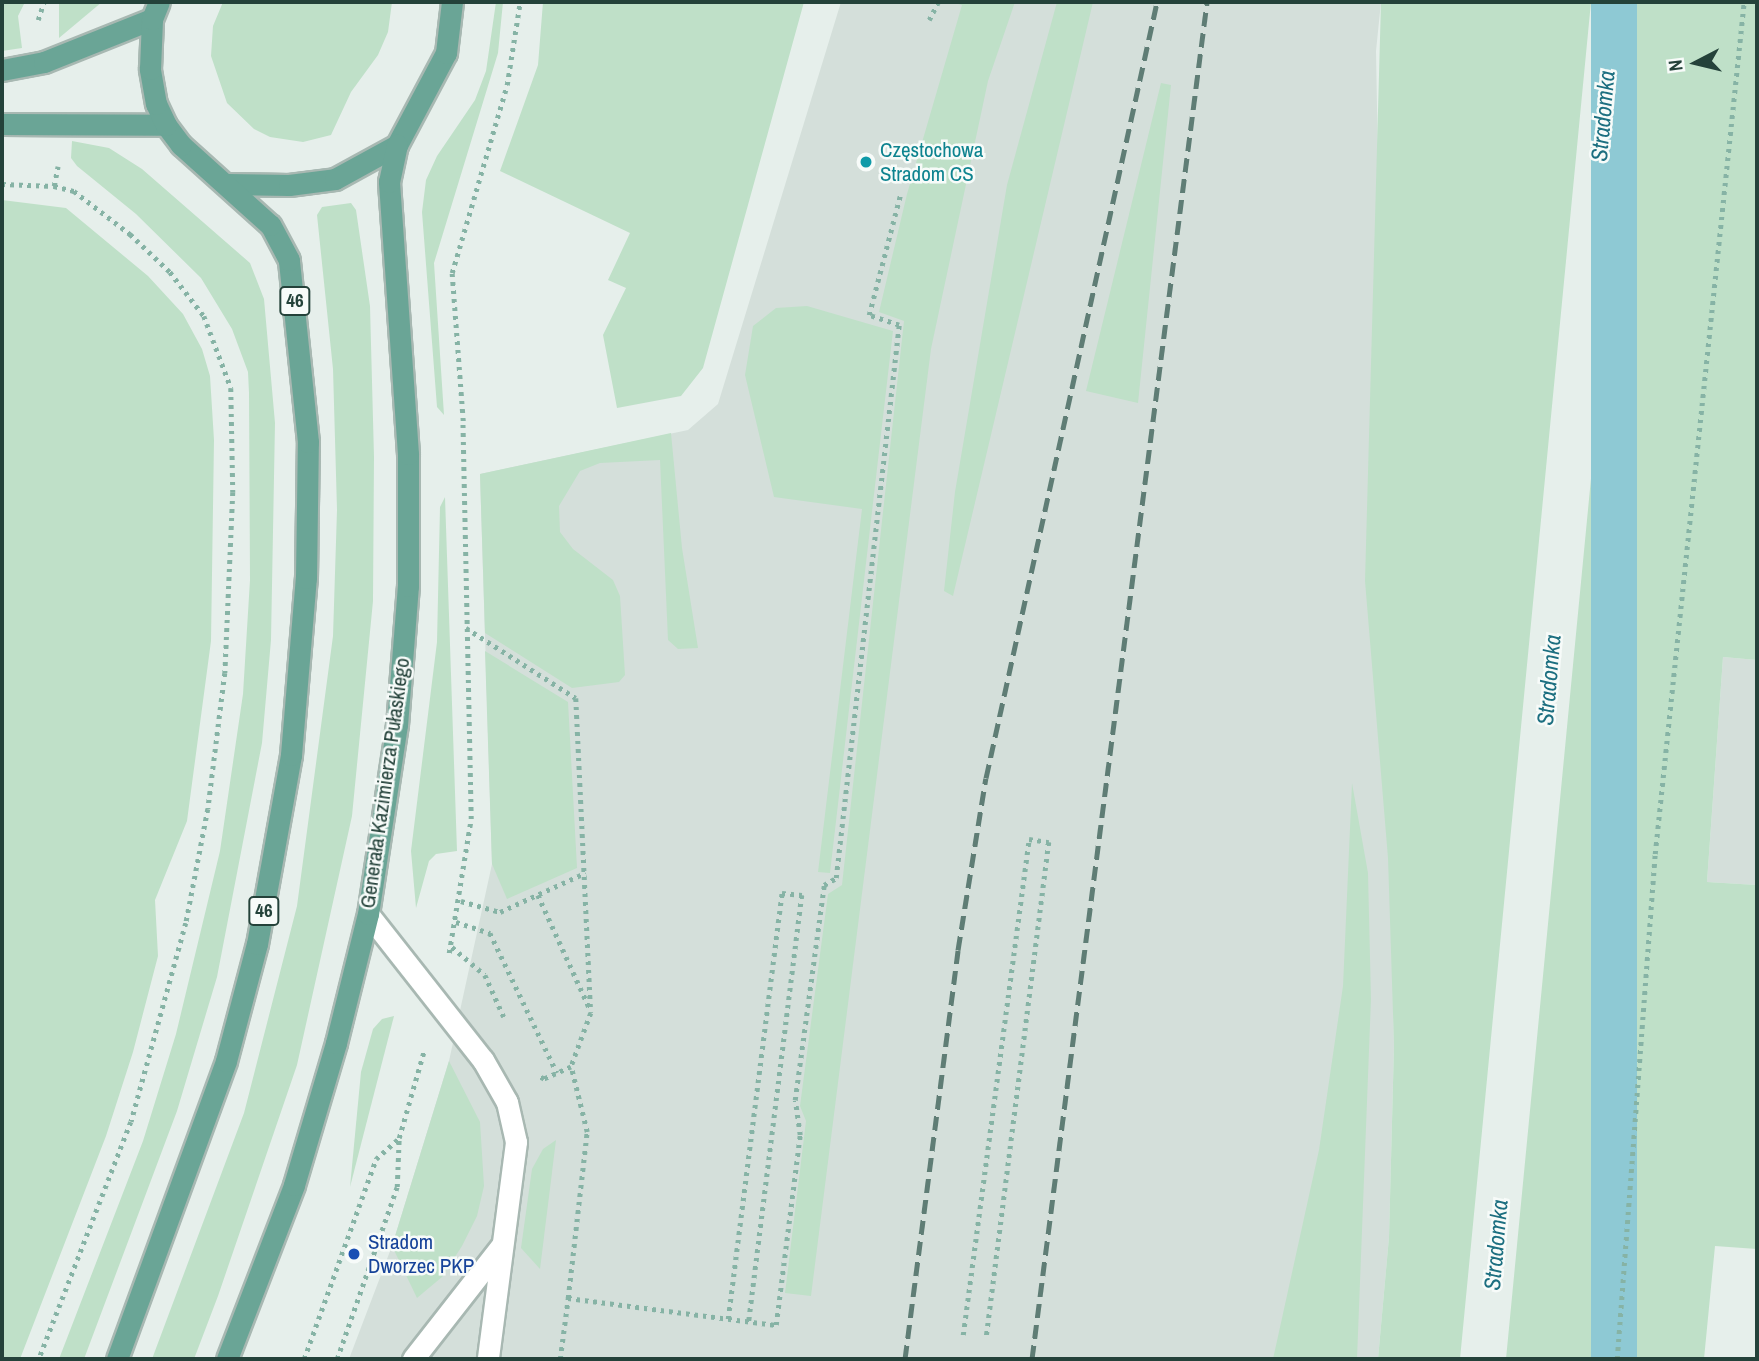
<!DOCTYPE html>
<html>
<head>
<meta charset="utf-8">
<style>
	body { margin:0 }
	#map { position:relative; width:1759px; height:1361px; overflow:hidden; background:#e6efeb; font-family:"Archivo Narrow",sans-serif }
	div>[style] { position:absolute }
	.built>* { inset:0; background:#d4dfda }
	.green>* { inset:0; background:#bfe0c8 }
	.water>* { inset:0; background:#8ec9d4; transform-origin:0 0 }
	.path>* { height:4.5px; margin-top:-2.25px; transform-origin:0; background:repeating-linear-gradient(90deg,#86b3a5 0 3.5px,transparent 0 8.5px) }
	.roads { filter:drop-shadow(2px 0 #a8b8b2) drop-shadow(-2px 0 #a8b8b2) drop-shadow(0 2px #a8b8b2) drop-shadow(0 -2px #a8b8b2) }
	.minor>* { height:21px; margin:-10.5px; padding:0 10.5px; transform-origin:10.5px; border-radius:10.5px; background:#fff }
	.major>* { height:21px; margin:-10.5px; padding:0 10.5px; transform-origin:10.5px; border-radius:10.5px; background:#6aa596 }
	.rail>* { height:5px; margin-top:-2.5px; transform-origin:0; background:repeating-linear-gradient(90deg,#5f7d75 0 14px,transparent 0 21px) }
	.dots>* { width:19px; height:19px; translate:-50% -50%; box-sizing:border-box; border:4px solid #f7fbf9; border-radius:50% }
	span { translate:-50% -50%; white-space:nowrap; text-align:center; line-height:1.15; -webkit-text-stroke:5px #f7fbf9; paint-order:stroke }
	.shield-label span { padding:2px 5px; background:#f7fbf9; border:2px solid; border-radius:5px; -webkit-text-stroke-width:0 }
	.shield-label { font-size:19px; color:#24423a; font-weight:700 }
	.culture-label { font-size:21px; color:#0d838f }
	.left { translate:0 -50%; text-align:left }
	.street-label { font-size:21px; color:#24423a }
	.transit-label { font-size:21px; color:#164399 }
	.water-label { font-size:23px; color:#1c6f80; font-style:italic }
	.frame { position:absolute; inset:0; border:4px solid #24423a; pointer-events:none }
	.north { position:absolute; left:1661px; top:28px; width:70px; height:70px; -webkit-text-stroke:5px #f7fbf9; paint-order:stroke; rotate:263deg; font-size:19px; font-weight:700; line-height:28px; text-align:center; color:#24423a }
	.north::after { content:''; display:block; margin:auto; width:24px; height:32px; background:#24423a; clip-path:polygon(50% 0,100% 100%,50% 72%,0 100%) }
</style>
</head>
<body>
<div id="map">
	<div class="built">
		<div style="clip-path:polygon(841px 2px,1381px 2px,1376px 51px,1394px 1045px,1389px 1237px,1378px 1359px,349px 1359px,392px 1246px,449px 1061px,492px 864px,480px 474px,688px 430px,718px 404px)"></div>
		<div style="clip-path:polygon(1723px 657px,1757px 660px,1757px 885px,1707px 882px)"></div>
	</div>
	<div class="green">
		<div style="clip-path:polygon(2px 2px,25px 2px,18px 16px,22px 48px,2px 51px)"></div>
		<div style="clip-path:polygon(59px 2px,102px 2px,59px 38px)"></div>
		<div style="clip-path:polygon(223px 2px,392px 2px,388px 32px,378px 55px,351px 92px,331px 135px,303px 142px,270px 137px,254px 129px,227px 103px,211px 56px,213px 26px)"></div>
		<div style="clip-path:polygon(496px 2px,503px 2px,498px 53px,434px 263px,444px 415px,437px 407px,422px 212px,426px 180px,437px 156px,475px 100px,486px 71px)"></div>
		<div style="clip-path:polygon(543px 2px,804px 2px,703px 368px,681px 396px,617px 408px,603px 335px,626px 288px,608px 280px,630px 233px,500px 171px,538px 65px)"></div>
		<div style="clip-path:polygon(951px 2px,1015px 2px,988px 81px,931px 349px,811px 1296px,785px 1293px,806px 1121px,800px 1106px,828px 894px,842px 885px,904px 321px,879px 312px,907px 194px,962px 5px)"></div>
		<div style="clip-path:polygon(1057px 2px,1093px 2px,953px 596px,944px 591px,955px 492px,1007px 185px)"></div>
		<div style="clip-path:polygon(1381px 2px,1591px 2px,1460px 1359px,1378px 1359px,1389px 1237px,1394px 1045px,1388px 858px,1365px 581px)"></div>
		<div style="clip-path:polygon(1637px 2px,1757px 2px,1757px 660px,1723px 657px,1707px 882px,1757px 885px,1757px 1249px,1715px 1246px,1704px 1359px,1506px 1359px)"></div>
		<div style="clip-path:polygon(1161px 83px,1171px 85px,1138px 403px,1086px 391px)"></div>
		<div style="clip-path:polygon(72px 141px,109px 148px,142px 169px,250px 263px,264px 299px,275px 423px,271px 640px,262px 743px,217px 977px,177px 1111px,84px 1359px,59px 1359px,143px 1141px,176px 1034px,220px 851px,243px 694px,250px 580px,249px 393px,248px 372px,232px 329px,201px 278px,136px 214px,77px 166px,71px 158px)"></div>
		<div style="clip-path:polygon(2px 200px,66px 208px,148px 276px,183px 314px,202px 349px,210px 376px,214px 440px,211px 641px,187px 821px,155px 900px,158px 956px,133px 1052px,106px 1136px,20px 1359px,2px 1359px)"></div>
		<div style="clip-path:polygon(351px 203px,356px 210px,370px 306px,374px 457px,373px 601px,352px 816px,297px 1065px,218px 1296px,194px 1359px,152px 1359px,244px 1113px,297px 906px,333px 636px,337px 510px,333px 369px,317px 215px,322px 207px)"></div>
		<div style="clip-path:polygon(807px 306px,893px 331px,830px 873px,818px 872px,862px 509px,774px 497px,745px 375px,753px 326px,776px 308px)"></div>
		<div style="clip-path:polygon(671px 433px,682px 548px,698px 648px,678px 649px,668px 640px,660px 460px,600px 463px,580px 471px,559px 506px,560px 532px,573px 549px,613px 580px,620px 596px,625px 675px,619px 682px,572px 688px,485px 633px,480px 474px)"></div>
		<div style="clip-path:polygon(445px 497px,457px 851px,436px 854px,429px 861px,416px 908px,411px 851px,437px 642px,440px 507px)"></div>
		<div style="clip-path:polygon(485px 651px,568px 702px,577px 868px,507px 899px,492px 864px)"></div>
		<div style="clip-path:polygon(1352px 783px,1368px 873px,1371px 999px,1357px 1359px,1273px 1359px,1319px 1150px,1343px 986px)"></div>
		<div style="clip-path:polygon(394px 1016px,350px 1187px,361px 1072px,373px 1029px,382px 1019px)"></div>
		<div style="clip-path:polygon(449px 1061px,480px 1122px,484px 1186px,477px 1216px,462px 1246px,442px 1277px,417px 1298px,392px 1246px)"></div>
		<div style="clip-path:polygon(556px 1140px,540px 1269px,521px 1248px,532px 1169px,543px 1149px)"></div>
	</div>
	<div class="water">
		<div style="left:1591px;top:2px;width:46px;height:1363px"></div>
	</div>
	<div class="path">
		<div style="left:38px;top:20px;width:19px;rotate:-72deg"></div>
		<div style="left:929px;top:20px;width:20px;rotate:-63deg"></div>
		<div style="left:2px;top:184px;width:52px;rotate:2.2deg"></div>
		<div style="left:54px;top:186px;width:21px;rotate:14deg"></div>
		<div style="left:74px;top:191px;width:71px;rotate:37.5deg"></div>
		<div style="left:130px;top:234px;width:55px;rotate:43.5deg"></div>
		<div style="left:170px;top:272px;width:56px;rotate:52.3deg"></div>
		<div style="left:204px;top:316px;width:77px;rotate:69.4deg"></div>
		<div style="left:231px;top:388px;width:104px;rotate:88.9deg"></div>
		<div style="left:233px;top:492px;width:181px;rotate:92.5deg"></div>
		<div style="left:225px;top:673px;width:137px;rotate:97.1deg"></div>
		<div style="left:208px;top:809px;width:116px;rotate:100.9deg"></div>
		<div style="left:186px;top:923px;width:206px;rotate:105.4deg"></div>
		<div style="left:131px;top:1122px;width:254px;rotate:111.2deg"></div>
		<div style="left:54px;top:186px;width:20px;rotate:-79deg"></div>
		<div style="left:466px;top:628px;width:130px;rotate:32.5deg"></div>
		<div style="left:576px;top:698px;width:315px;rotate:87.3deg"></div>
		<div style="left:591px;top:1013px;width:58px;rotate:110.3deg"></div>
		<div style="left:571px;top:1067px;width:30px;rotate:156deg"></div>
		<div style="left:544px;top:1079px;width:4px;rotate:-153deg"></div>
		<div style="left:538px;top:895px;width:125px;rotate:65.5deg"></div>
		<div style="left:461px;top:901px;width:41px;rotate:15.8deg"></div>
		<div style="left:500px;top:912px;width:94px;rotate:-24.6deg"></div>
		<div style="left:456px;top:922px;width:36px;rotate:18deg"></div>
		<div style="left:490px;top:933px;width:155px;rotate:64.4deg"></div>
		<div style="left:452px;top:947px;width:43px;rotate:40.3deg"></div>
		<div style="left:485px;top:975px;width:46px;rotate:65.7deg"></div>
		<div style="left:449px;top:953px;width:136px;rotate:-80.7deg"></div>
		<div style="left:471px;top:819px;width:398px;rotate:-91.2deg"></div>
		<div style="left:463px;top:421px;width:148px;rotate:-94.3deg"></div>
		<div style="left:452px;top:273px;width:196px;rotate:-73.7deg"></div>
		<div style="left:507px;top:85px;width:84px;rotate:-81.1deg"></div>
		<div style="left:568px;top:1298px;width:167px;rotate:-83.5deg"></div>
		<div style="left:587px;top:1132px;width:67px;rotate:-103.8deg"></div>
		<div style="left:728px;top:1319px;width:429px;rotate:-82.8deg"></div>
		<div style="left:782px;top:893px;width:20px;rotate:6deg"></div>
		<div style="left:802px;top:895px;width:429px;rotate:97.1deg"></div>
		<div style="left:963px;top:1335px;width:500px;rotate:-82.42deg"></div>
		<div style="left:1029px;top:839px;width:20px;rotate:9deg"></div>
		<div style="left:1049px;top:842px;width:500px;rotate:97.2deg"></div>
		<div style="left:304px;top:1359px;width:213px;rotate:-70.2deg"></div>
		<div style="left:376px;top:1159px;width:31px;rotate:-42deg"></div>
		<div style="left:337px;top:1359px;width:182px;rotate:-70.8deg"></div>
		<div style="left:397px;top:1187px;width:49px;rotate:-87.7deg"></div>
		<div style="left:399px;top:1138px;width:91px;rotate:-74deg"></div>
		<div style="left:560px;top:1359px;width:62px;rotate:-82.5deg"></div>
		<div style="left:568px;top:1298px;width:210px;rotate:7.4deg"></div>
		<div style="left:776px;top:1325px;width:192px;rotate:-82.8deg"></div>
		<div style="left:800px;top:1135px;width:35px;rotate:-98deg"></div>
		<div style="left:795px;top:1100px;width:217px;rotate:-82.3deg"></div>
		<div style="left:824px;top:885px;width:14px;rotate:-30deg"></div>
		<div style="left:836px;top:878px;width:557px;rotate:-83.5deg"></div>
		<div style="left:899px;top:325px;width:32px;rotate:-162deg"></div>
		<div style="left:869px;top:315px;width:127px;rotate:-75.4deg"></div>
		<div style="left:1617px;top:1359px;width:506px;rotate:-85.7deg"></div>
		<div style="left:1655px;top:854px;width:857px;rotate:-84.04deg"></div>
	</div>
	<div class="roads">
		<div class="minor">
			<div style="left:368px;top:914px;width:186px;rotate:51.8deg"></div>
			<div style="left:483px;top:1060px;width:48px;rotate:60.3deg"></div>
			<div style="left:507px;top:1102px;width:41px;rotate:77.3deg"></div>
			<div style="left:516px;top:1142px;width:219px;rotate:97.4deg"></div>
			<div style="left:413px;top:1359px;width:145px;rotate:-52deg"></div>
		</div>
		<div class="major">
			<div style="left:2px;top:70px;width:43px;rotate:-10.8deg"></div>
			<div style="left:44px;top:62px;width:116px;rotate:-21.7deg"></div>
			<div style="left:2px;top:124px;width:164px;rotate:0.3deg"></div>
			<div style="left:227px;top:184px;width:62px;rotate:0.9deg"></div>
			<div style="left:289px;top:185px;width:46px;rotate:-7.4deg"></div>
			<div style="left:335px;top:179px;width:71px;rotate:-28.7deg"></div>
			<div style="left:397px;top:145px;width:104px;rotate:-62deg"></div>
			<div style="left:446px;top:53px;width:51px;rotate:-83.3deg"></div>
			<div style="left:117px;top:1359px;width:317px;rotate:-69.9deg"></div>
			<div style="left:226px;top:1061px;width:121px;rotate:-75.2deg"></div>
			<div style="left:257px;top:944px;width:192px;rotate:-79.8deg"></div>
			<div style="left:291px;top:755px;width:178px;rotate:-85.2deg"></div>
			<div style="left:306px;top:578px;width:136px;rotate:-89.2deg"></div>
			<div style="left:308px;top:442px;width:183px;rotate:-96deg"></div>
			<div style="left:289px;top:260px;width:40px;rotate:-118deg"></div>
			<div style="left:270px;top:225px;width:120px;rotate:-138deg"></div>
			<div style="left:181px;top:145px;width:25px;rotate:-127deg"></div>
			<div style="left:166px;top:125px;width:23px;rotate:-115deg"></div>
			<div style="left:156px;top:104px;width:36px;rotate:-100deg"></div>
			<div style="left:150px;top:69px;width:50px;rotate:-87.7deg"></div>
			<div style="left:152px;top:19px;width:18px;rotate:-68deg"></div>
			<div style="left:227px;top:1359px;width:186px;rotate:-68.9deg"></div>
			<div style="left:294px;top:1185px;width:148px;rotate:-73.5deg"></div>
			<div style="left:336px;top:1043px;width:133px;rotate:-76.1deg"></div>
			<div style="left:368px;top:914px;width:191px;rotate:-81.3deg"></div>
			<div style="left:397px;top:725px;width:139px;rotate:-85.5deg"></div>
			<div style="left:408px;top:586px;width:132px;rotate:-90deg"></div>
			<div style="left:408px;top:454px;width:273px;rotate:-94deg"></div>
			<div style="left:389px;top:182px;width:38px;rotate:-78deg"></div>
		</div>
	</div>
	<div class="rail">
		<div style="left:905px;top:1359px;width:412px;rotate:-82.6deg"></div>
		<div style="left:958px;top:950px;width:174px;rotate:-80.8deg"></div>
		<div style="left:986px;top:778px;width:795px;rotate:-77.57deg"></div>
		<div style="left:1032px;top:1359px;width:1368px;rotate:-82.65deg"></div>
	</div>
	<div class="dots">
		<div style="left:866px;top:162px;background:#0f9aa8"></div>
		<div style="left:354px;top:1254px;background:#1a4fb4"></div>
	</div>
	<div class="shield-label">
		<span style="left:295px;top:301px">46</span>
		<span style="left:264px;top:911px">46</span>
	</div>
	<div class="culture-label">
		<span class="left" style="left:880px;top:162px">Częstochowa<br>Stradom CS</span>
	</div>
	<div class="street-label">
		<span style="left:385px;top:783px;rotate:-82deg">Generała Kazimierza Pułaskiego</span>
	</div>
	<div class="transit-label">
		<span class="left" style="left:368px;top:1254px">Stradom<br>Dworzec PKP</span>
	</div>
	<div class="water-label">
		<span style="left:1603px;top:116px;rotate:-85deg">Stradomka</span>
		<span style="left:1549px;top:680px;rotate:-85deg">Stradomka</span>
		<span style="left:1496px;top:1245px;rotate:-85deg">Stradomka</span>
	</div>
	<div class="frame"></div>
	<div class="north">N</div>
</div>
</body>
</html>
